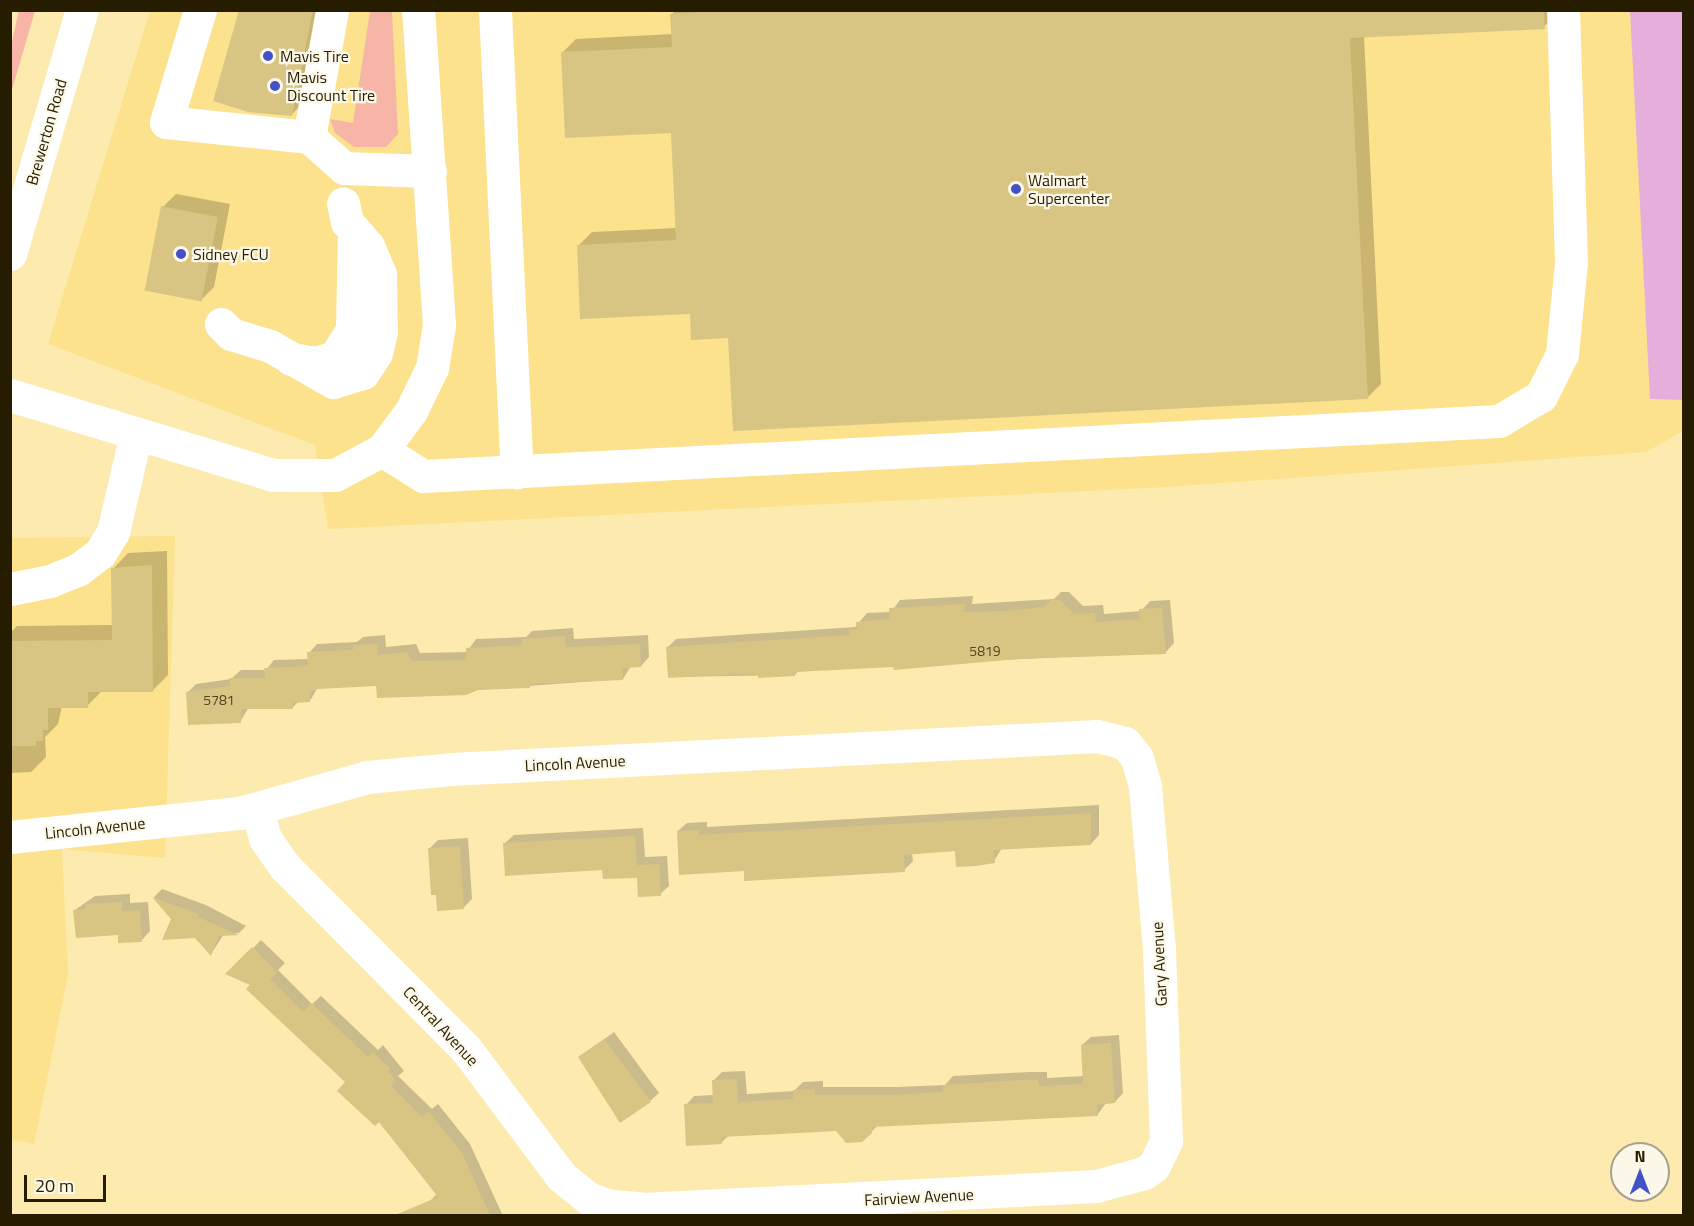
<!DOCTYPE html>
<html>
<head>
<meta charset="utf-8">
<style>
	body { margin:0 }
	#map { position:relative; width:1694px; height:1226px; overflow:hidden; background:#fceaae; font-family:"Titillium Web",sans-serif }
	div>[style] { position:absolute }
	.built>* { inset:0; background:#fce28c }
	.green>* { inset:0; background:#f6b5a7 }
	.water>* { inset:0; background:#e6afdb }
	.shadow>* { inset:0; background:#0003 }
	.building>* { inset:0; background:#d8c584; transform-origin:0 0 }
	.minor>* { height:33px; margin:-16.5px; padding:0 16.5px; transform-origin:16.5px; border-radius:16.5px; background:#fff }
	.major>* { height:33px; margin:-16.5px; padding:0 16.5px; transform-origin:16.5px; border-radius:16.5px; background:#fff }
	.dots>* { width:16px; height:16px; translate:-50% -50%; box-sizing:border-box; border:3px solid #fcf8e9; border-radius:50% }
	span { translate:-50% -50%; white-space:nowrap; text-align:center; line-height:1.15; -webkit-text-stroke:4.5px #fcf8e9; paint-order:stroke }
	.number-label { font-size:14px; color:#524721 }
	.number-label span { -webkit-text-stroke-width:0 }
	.poi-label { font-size:16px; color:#261d00 }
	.left { translate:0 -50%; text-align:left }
	.street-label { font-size:16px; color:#261d00 }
	.frame { position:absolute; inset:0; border:12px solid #261d00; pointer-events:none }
	.north { position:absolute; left:1610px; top:1142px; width:60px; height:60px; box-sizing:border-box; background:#fcf8e9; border:2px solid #a6a08c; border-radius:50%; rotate:0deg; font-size:16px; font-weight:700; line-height:24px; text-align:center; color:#261d00 }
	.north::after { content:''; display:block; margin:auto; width:21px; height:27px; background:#4450c5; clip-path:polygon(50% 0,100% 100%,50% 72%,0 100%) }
	.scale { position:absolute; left:24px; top:1175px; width:82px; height:27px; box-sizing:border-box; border:3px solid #261d00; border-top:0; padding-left:8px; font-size:18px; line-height:21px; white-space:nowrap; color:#261d00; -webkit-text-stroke:4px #fcf8e9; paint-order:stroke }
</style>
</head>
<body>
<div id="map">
	<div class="built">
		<div style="clip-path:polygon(150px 11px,1683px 11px,1683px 431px,1646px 452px,1166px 487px,328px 529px,315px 445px,48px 344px)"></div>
		<div style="clip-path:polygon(175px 536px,165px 858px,62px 849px,68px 974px,34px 1144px,11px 1140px,11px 538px)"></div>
	</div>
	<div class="green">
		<div style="clip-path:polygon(19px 10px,35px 11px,11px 93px,11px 46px)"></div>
		<div style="clip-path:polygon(370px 11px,392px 11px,398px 134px,386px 147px,354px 147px,335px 133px,330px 119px,353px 123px)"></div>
	</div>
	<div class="water">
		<div style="clip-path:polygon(1630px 11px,1683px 11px,1683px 400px,1650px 399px)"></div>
	</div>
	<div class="shadow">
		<div style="clip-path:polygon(241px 10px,326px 10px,309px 97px,291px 115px)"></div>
		<div style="clip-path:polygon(676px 10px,1558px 10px,1544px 27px,1364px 36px,1381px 384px,1367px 398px,729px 336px,578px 246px,592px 232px,677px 228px,672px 131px,562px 53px,576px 39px,673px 34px,672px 14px)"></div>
		<div style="clip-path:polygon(176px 194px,230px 204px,214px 287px,201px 300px,163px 207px)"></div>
		<div style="clip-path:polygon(167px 551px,168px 675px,153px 690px,103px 690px,87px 706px,62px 706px,58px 724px,45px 737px,46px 757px,31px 772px,10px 773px,10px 633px,17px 626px,113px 625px,113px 569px,128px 553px)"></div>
		<div style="clip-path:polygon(1061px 592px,1069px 592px,1083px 606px,1103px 605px,1104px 614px,1141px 611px,1150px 601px,1170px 600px,1174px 643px,1166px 652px,799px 670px,795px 675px,669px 677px,668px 647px,676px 639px,855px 627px,867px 613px,891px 612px,900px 600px,973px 596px,972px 604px,1054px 599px)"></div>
		<div style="clip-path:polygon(573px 628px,574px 639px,648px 635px,649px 657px,641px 666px,631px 666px,623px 679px,378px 697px,377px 685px,318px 687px,310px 701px,299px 701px,293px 707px,249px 707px,240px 722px,187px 693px,196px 684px,231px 679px,241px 670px,266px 670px,274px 660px,309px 659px,309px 653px,317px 644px,357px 642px,363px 637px,385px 635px,386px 647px,416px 644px,420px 653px,467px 652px,476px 639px,526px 637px,532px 631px)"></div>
		<div style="clip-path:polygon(1099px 805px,1099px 835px,1091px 844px,1002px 848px,994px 861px,956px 850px,912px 853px,913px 861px,904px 870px,745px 869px,678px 831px,687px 823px,707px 822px,707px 827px)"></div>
		<div style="clip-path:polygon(643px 828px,645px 857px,667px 856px,669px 886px,660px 894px,638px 876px,505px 843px,514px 835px)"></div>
		<div style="clip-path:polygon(468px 838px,472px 899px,463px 908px,429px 849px,438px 840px)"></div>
		<div style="clip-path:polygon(162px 889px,206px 905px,246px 926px,239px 933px,224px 934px,211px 954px,154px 897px)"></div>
		<div style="clip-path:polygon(130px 894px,130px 903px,148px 902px,150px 931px,142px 940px,119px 934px,75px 910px,95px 896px)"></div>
		<div style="clip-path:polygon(261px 940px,285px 963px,278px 970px,312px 1004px,321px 996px,378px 1050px,383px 1045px,404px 1071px,398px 1076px,432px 1109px,438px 1104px,470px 1144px,503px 1216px,436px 1216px,430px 1201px,437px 1194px,347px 1082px,252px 984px,228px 974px)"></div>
		<div style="clip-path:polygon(614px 1032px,659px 1093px,650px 1101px,580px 1057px)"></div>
		<div style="clip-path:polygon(1119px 1035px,1123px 1093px,1115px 1102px,1106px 1103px,1098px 1114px,878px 1125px,871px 1132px,836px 1130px,729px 1135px,721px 1143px,686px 1105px,694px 1096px,714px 1095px,713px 1081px,722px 1072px,745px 1071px,747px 1094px,794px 1091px,803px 1082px,823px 1081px,823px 1087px,897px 1087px,945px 1085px,953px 1076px,1029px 1072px,1047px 1072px,1047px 1078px,1084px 1076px,1082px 1045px,1091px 1037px)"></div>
	</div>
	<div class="building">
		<div style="clip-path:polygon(239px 10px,313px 10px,292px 116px,248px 112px,213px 101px)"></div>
		<div style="clip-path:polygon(735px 10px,1544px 10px,1545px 29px,1350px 38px,1368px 399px,733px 431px,728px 338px,691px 340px,690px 314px,580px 319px,577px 245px,676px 240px,671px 133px,565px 138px,561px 52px,672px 47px,670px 14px)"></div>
		<div style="left:161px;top:206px;width:58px;height:86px;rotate:11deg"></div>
		<div style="clip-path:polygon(152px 565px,153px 692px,88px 692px,88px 708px,48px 708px,48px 730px,43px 730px,43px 741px,36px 741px,36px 746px,10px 746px,10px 641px,112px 640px,111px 568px)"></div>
		<div style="clip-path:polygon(1051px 600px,1060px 600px,1074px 614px,1095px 613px,1096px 622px,1140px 619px,1139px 609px,1162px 608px,1166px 654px,1019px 659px,894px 670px,893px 667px,795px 672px,795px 676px,758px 678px,758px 675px,743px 674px,668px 678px,666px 647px,850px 635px,849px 630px,857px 630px,856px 622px,890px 619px,889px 608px,965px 604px,964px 612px,1006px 611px,1044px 607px)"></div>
		<div style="clip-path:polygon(565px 636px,566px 647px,640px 644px,641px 667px,622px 668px,623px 680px,530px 684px,530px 688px,478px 690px,466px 695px,377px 698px,376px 686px,318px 689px,310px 692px,310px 702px,293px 703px,293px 709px,241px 709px,241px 723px,188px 725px,186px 692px,230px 686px,230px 678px,265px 678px,264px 668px,308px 666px,307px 652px,353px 650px,353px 645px,377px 644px,378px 655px,407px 652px,412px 661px,466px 660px,466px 648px,522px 645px,522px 639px)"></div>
		<div style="clip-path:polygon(1091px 813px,1091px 845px,994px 850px,995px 863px,976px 866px,956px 867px,955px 851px,904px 855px,905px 872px,744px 881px,744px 871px,679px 875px,677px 831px,699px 830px,699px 835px)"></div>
		<div style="clip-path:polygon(635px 836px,637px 865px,659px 864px,661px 896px,638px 897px,637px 878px,603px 879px,602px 870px,505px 876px,503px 843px)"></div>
		<div style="clip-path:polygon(460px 846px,464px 909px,437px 911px,436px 895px,431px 895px,428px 848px)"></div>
		<div style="clip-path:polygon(152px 897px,199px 914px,198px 917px,239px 935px,219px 936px,211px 956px,195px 938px,162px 940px,171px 919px)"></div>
		<div style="clip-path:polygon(122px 902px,122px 911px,140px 910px,142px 942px,118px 943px,118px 935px,76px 938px,73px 910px,85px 909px,85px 904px)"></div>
		<div style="clip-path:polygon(252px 947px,278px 972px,270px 979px,303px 1012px,311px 1003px,368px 1057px,373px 1052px,391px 1069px,388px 1072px,396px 1080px,391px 1086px,422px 1117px,429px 1112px,462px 1153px,490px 1215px,395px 1215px,438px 1197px,379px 1122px,375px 1126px,337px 1091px,345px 1082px,246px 989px,250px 985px,225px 974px)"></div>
		<div style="clip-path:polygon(604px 1039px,651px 1102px,620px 1123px,578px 1057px)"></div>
		<div style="clip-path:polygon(1111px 1043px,1115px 1103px,1097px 1105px,1098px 1116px,872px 1127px,872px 1133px,862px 1142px,846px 1143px,836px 1131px,722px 1137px,722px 1144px,686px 1146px,684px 1104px,713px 1103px,712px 1080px,737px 1079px,738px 1102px,793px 1099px,793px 1090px,815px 1089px,815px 1095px,888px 1095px,943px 1092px,943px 1085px,1020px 1080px,1038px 1080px,1039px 1086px,1083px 1084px,1081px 1045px)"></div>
	</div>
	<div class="minor">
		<div style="left:200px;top:10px;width:117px;rotate:106.9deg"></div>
		<div style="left:166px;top:122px;width:144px;rotate:6deg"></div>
		<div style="left:309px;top:137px;width:47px;rotate:41.5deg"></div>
		<div style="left:344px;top:168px;width:86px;rotate:2deg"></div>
		<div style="left:495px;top:10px;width:463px;rotate:87.3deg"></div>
		<div style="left:309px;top:137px;width:129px;rotate:-79.7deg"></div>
		<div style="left:221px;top:324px;width:14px;rotate:45deg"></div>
		<div style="left:231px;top:334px;width:41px;rotate:17.1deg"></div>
		<div style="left:270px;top:346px;width:73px;rotate:29.7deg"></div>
		<div style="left:333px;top:382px;width:31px;rotate:-17deg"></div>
		<div style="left:363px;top:373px;width:24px;rotate:-57deg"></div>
		<div style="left:376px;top:353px;width:22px;rotate:-77deg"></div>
		<div style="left:381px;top:332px;width:58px;rotate:-91deg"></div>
		<div style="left:380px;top:274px;width:30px;rotate:-113deg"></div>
		<div style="left:368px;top:246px;width:32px;rotate:-131deg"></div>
		<div style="left:347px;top:222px;width:19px;rotate:-102deg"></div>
		<div style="left:291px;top:359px;width:25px;rotate:9deg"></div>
		<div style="left:316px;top:363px;width:20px;rotate:-18deg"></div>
		<div style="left:335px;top:357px;width:32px;rotate:-58deg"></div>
		<div style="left:352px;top:330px;width:100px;rotate:-88.9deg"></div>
		<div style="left:10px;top:395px;width:276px;rotate:16.9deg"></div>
		<div style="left:274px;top:475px;width:61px"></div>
		<div style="left:335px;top:475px;width:53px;rotate:-28deg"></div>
		<div style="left:382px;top:450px;width:49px;rotate:-53.4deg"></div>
		<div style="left:411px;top:411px;width:48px;rotate:-64deg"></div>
		<div style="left:432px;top:368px;width:44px;rotate:-80.8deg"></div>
		<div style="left:439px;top:325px;width:316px;rotate:-93.8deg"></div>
		<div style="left:382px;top:450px;width:49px;rotate:32.4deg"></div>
		<div style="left:423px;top:476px;width:1077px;rotate:-2.93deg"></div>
		<div style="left:1499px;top:421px;width:49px;rotate:-30.8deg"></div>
		<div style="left:1541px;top:396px;width:47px;rotate:-63.4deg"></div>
		<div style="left:1562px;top:354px;width:91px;rotate:-84.4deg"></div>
		<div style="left:1571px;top:263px;width:253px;rotate:-91.8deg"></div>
		<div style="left:10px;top:589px;width:41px;rotate:-11.3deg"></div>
		<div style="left:50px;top:581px;width:31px;rotate:-22deg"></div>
		<div style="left:79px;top:569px;width:26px;rotate:-37deg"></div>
		<div style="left:100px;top:553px;width:25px;rotate:-58deg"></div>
		<div style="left:113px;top:532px;width:101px;rotate:-76.8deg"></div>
		<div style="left:10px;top:837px;width:231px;rotate:-6deg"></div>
		<div style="left:240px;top:813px;width:132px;rotate:-15.8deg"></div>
		<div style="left:367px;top:777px;width:84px;rotate:-5.4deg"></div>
		<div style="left:451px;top:769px;width:647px;rotate:-2.92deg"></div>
		<div style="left:1097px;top:736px;width:29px;rotate:14deg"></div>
		<div style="left:1125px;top:743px;width:19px;rotate:51deg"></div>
		<div style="left:1137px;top:758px;width:29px;rotate:74deg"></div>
		<div style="left:1145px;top:786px;width:164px;rotate:85.1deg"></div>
		<div style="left:1159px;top:949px;width:192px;rotate:87.9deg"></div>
		<div style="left:1166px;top:1141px;width:28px;rotate:116deg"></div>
		<div style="left:1154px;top:1166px;width:12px;rotate:145deg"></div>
		<div style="left:1144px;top:1173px;width:50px;rotate:164.8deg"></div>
		<div style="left:1096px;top:1186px;width:449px;rotate:177.1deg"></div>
		<div style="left:648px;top:1209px;width:38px;rotate:-175deg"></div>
		<div style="left:610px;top:1206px;width:23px;rotate:-160deg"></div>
		<div style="left:588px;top:1198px;width:35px;rotate:-141deg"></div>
		<div style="left:561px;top:1176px;width:159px;rotate:-126.8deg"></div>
		<div style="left:466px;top:1049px;width:257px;rotate:-134.8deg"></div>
		<div style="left:285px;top:867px;width:35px;rotate:-125deg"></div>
		<div style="left:265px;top:838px;width:30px;rotate:-105deg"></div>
	</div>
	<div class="major">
		<div style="left:10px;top:254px;width:254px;rotate:-73.6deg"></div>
	</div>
	<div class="dots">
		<div style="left:268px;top:56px;background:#4450c5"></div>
		<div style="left:275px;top:86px;background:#4450c5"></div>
		<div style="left:1016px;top:189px;background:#4450c5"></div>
		<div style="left:181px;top:254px;background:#4450c5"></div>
	</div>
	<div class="number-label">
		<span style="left:985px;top:651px">5819</span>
		<span style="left:219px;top:700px">5781</span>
	</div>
	<div class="poi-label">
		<span class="left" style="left:280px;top:56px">Mavis Tire</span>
		<span class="left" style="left:287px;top:86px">Mavis<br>Discount Tire</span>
		<span class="left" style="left:1028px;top:189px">Walmart<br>Supercenter</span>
		<span class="left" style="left:193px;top:254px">Sidney FCU</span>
	</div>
	<div class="street-label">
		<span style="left:46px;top:132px;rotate:-74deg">Brewerton Road</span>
		<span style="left:575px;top:763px;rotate:-3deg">Lincoln Avenue</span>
		<span style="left:95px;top:828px;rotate:-6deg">Lincoln Avenue</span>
		<span style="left:1159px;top:964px;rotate:-93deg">Gary Avenue</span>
		<span style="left:441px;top:1026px;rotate:47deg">Central Avenue</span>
		<span style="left:919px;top:1197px;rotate:-3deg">Fairview Avenue</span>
	</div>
	<div class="frame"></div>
	<div class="north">N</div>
	<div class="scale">20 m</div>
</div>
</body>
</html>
